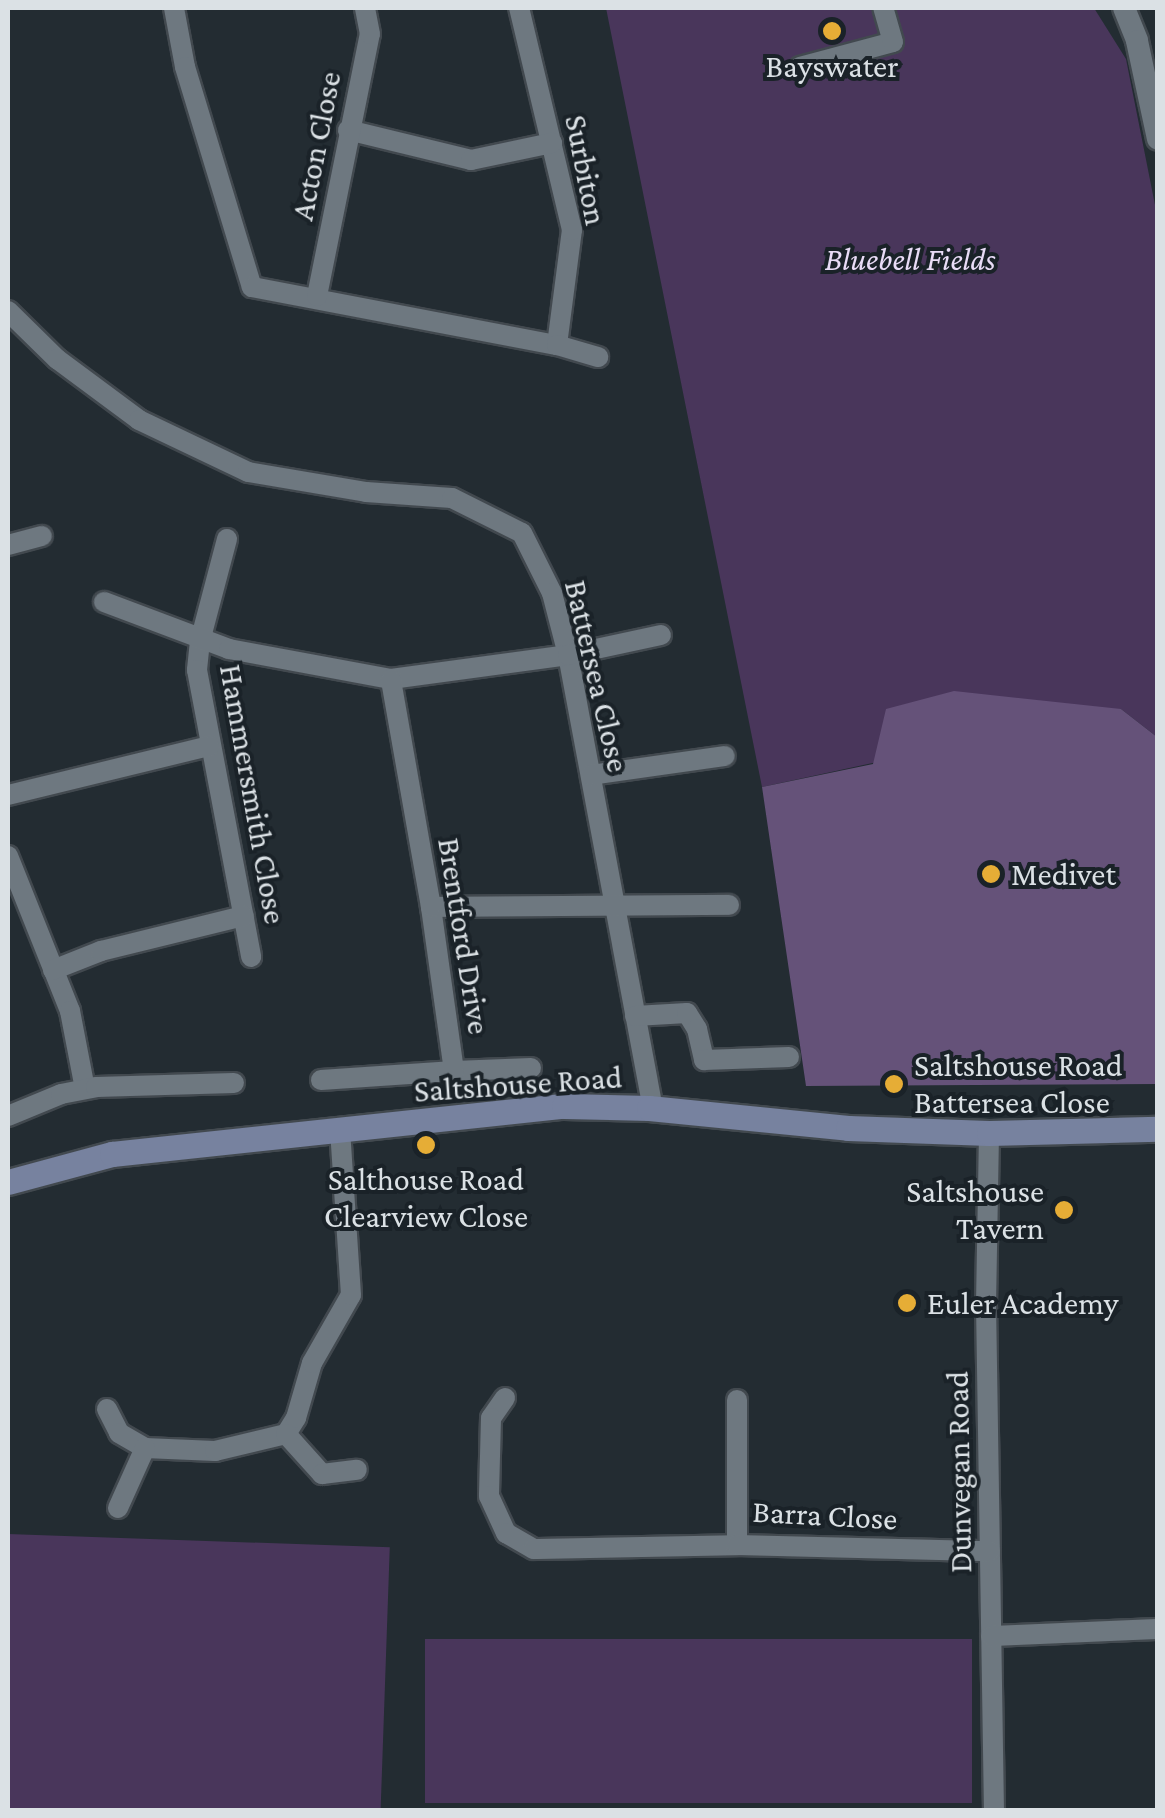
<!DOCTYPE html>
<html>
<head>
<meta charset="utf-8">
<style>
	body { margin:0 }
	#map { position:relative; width:1165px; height:1818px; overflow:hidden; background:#232c32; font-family:"Crimson Pro",serif }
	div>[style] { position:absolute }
	.green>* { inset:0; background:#49365b; transform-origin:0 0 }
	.forest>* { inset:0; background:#655279 }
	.roads { filter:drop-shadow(2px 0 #42494f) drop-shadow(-2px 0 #42494f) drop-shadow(0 2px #42494f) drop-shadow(0 -2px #42494f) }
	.minor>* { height:20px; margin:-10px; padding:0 10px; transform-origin:10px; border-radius:10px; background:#6e7880 }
	.tertiary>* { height:22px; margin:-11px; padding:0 11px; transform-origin:11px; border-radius:11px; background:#6e7880 }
	.secondary>* { height:25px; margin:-12.5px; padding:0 12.5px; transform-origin:12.5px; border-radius:12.5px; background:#77829f }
	.dots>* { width:28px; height:28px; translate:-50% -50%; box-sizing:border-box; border:5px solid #1a2228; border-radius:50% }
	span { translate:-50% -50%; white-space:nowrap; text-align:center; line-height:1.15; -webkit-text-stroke:8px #1a2228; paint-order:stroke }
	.poi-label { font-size:32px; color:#dbe1e5 }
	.left { translate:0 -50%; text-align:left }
	.right { translate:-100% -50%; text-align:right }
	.street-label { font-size:32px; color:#dbe1e5 }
	.park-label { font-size:32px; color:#e9dcf7; font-style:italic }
	.frame { position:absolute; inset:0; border:10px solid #dbe1e5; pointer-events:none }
</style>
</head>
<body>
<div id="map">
	<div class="green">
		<div style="clip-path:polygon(606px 8px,1094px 8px,1126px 59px,1157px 215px,1157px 737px,1121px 709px,762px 787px)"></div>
		<div style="left:8px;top:1534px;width:382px;height:276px;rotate:2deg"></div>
		<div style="left:425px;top:1639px;width:547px;height:164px"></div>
	</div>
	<div class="forest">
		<div style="clip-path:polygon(954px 691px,1121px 709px,1157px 737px,1157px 1084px,806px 1086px,762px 787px,873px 764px,886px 709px)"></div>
	</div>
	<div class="roads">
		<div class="minor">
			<div style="left:174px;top:8px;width:60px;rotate:79.4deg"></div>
			<div style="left:185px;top:67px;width:230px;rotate:73.1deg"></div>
			<div style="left:252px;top:287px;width:310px;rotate:10.8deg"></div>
			<div style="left:557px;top:345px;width:116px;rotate:-82.6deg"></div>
			<div style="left:572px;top:230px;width:228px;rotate:-103.4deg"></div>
			<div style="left:800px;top:67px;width:96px;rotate:-15deg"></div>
			<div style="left:893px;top:42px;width:35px;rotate:-106deg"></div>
			<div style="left:348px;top:130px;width:127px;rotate:13.7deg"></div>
			<div style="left:471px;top:160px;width:83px;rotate:-11.9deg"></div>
			<div style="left:317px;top:296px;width:267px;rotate:-78.6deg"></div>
			<div style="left:370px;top:34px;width:26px;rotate:-101deg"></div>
			<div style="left:8px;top:311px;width:69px;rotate:44.4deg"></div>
			<div style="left:57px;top:359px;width:102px;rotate:36.6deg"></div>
			<div style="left:139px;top:420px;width:121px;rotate:25.5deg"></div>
			<div style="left:248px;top:472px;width:120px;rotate:9.6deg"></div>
			<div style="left:366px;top:492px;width:86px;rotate:4deg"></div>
			<div style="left:452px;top:498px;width:78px;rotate:26.6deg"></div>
			<div style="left:522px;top:533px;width:67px;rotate:63.4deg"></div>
			<div style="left:552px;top:593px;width:64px;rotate:75.5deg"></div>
			<div style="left:568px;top:655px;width:462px;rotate:79.4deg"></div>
			<div style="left:557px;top:345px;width:43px;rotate:16.3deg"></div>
			<div style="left:227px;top:539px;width:106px;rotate:104.8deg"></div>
			<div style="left:200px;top:641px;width:29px;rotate:96deg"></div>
			<div style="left:197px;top:670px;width:292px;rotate:79.3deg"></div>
			<div style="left:8px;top:545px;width:35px;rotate:-15deg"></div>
			<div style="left:104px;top:602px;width:134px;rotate:20.6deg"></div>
			<div style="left:229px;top:649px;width:165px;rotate:10.5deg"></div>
			<div style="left:391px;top:679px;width:179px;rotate:-7.7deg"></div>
			<div style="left:568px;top:655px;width:95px;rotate:-12.1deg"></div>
			<div style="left:591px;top:775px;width:135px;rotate:-8.1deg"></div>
			<div style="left:8px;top:795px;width:207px;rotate:-13.7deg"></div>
			<div style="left:8px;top:856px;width:167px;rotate:68.2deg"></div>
			<div style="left:70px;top:1011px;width:79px;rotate:79.1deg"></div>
			<div style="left:431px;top:907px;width:298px;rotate:-0.4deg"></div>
			<div style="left:53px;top:970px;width:52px;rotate:-21.6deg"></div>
			<div style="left:101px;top:951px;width:147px;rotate:-13.8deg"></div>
			<div style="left:635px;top:1016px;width:52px;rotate:-3.3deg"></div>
			<div style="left:687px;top:1013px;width:19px;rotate:58deg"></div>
			<div style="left:697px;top:1029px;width:32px;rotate:77deg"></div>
			<div style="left:704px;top:1060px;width:85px;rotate:-2deg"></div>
			<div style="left:454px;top:1071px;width:77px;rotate:-2.2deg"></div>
			<div style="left:321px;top:1080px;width:133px;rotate:-3.9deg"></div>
			<div style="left:454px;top:1071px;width:166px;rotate:-98deg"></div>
			<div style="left:431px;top:907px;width:231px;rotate:-100deg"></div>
			<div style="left:8px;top:1116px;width:57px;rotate:-22.5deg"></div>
			<div style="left:61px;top:1094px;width:36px;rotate:-11deg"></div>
			<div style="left:96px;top:1087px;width:138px;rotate:-1.7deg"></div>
			<div style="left:989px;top:1133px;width:170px;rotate:91deg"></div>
			<div style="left:986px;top:1303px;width:507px;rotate:89.1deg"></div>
			<div style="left:505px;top:1398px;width:24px;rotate:125deg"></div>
			<div style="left:491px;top:1418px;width:78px;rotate:91.5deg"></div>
			<div style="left:489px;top:1496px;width:41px;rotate:65.3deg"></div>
			<div style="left:506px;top:1533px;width:32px;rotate:30deg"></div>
			<div style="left:534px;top:1549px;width:203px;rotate:-1.1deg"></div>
			<div style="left:737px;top:1400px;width:145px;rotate:90deg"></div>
			<div style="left:737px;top:1545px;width:253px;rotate:1.4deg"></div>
			<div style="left:107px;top:1409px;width:27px;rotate:63deg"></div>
			<div style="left:119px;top:1433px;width:30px;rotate:30deg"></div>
			<div style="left:145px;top:1448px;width:70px;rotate:2.5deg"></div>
			<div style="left:215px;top:1451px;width:73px;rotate:-13.5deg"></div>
			<div style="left:286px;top:1434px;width:19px;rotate:-58deg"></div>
			<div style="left:296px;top:1418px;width:57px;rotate:-73.8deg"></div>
			<div style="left:312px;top:1363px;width:78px;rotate:-60.2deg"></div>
			<div style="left:351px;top:1295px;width:164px;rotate:-93.8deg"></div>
			<div style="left:286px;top:1434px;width:54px;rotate:48deg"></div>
			<div style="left:322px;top:1474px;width:35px;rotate:-7deg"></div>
			<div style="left:118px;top:1508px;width:66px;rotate:-65.8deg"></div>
			<div style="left:991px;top:1636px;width:167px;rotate:-2.4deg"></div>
		</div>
		<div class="tertiary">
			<div style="left:1124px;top:8px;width:35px;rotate:68deg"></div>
			<div style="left:1137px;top:41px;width:100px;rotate:77.9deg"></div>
		</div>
		<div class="secondary">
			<div style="left:8px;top:1182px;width:108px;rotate:-15.1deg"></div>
			<div style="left:112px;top:1154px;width:455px;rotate:-6.1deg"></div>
			<div style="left:564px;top:1106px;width:85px;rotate:1.3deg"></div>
			<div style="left:649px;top:1108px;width:200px;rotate:5.7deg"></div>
			<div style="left:848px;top:1128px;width:141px;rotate:2deg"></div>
			<div style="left:989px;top:1133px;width:169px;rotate:-1.4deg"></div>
		</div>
	</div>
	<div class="dots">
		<div style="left:832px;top:31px;background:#e6ad36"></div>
		<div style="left:991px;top:874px;background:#e6ad36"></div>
		<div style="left:894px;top:1084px;background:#e6ad36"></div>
		<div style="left:426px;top:1145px;background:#e6ad36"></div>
		<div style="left:1064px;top:1210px;background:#e6ad36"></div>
		<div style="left:907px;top:1303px;background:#e6ad36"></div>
	</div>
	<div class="poi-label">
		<span style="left:832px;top:66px">Bayswater</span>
		<span class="left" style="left:1011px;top:874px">Medivet</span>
		<span class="left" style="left:914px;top:1084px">Saltshouse Road<br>Battersea Close</span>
		<span style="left:426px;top:1198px">Salthouse Road<br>Clearview Close</span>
		<span class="right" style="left:1044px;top:1210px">Saltshouse<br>Tavern</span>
		<span class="left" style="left:927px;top:1303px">Euler Academy</span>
	</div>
	<div class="street-label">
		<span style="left:316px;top:146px;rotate:-79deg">Acton Close</span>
		<span style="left:586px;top:170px;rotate:79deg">Surbiton</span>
		<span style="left:597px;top:676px;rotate:77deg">Battersea Close</span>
		<span style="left:253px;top:794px;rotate:80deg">Hammersmith Close</span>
		<span style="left:464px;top:936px;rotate:81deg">Brentford Drive</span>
		<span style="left:518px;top:1084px;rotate:-4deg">Saltshouse Road</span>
		<span style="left:959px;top:1472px;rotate:-91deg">Dunvegan Road</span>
		<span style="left:825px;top:1515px;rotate:3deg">Barra Close</span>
	</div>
	<div class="park-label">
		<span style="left:910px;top:259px">Bluebell Fields</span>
	</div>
	<div class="frame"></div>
</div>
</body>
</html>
